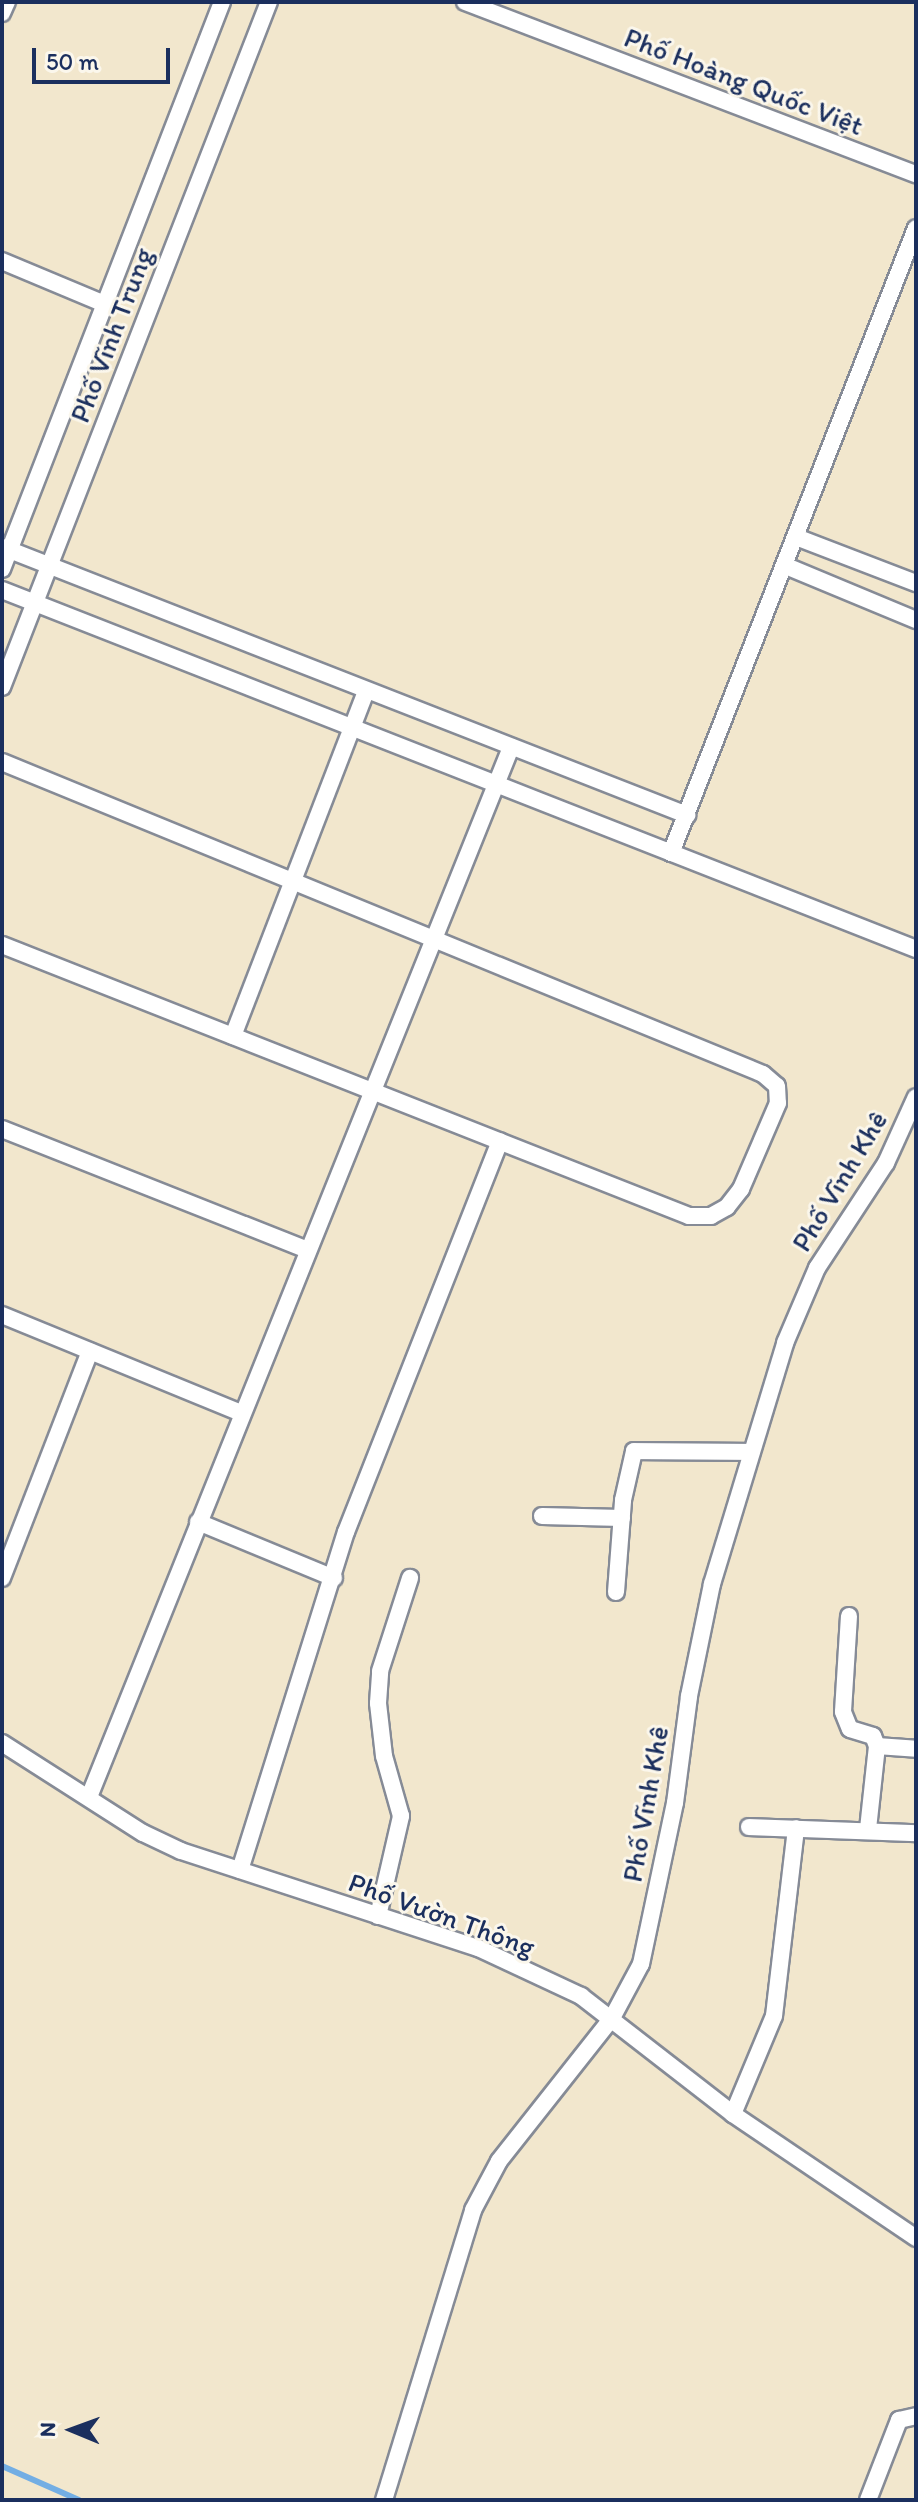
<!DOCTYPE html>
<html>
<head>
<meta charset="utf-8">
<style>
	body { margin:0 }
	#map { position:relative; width:918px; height:2502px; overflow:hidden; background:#f2e7cd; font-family:Itim,sans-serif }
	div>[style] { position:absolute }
	.stream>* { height:6px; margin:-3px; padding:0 3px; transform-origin:3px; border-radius:3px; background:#73aee4 }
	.roads { filter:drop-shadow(2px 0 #868b96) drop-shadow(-2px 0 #868b96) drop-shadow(0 2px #868b96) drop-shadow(0 -2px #868b96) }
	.minor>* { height:16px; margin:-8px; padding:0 8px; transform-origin:8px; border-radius:8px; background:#fff }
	span { translate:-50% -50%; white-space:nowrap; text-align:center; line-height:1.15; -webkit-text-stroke:6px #fbf7ec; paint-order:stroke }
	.street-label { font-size:28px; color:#1b2f5e }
	.frame { position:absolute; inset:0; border:4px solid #1b2f5e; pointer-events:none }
	.north { position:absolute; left:32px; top:2390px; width:80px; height:80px; -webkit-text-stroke:6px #fbf7ec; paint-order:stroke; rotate:271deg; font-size:22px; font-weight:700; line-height:32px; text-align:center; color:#1b2f5e }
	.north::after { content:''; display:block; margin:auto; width:28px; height:36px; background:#1b2f5e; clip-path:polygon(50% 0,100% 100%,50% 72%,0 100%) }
	.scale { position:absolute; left:32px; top:48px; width:138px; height:36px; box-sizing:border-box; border:4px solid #1b2f5e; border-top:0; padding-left:10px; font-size:24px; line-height:28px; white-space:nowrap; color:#1b2f5e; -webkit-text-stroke:6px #fbf7ec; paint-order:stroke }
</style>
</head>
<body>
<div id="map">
	<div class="stream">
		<div style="left:2px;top:2466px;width:84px;rotate:23.8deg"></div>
	</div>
	<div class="roads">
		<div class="minor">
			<div style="left:465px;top:2px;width:483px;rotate:20.9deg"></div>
			<div style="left:2px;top:13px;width:12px;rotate:-66deg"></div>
			<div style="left:2px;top:261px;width:112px;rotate:22.7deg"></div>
			<div style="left:796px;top:537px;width:129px;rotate:21deg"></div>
			<div style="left:2px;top:547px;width:736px;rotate:21.37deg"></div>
			<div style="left:786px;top:566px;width:141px;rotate:22.6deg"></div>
			<div style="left:2px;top:569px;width:608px;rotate:-68.79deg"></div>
			<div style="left:2px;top:590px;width:982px;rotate:21.44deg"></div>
			<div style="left:2px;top:687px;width:735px;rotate:-68.71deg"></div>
			<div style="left:2px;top:762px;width:822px;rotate:22.29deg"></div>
			<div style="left:763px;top:1074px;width:18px;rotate:41deg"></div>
			<div style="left:777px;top:1086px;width:17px;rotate:87deg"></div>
			<div style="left:778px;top:1103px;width:94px;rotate:113.3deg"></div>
			<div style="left:741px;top:1189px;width:23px;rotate:128deg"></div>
			<div style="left:727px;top:1207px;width:18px;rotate:151deg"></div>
			<div style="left:711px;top:1216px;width:22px;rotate:180deg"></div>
			<div style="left:689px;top:1216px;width:739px;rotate:-158.47deg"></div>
			<div style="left:671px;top:853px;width:671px;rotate:-68.59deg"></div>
			<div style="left:233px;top:1036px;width:370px;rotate:-68.9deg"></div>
			<div style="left:2px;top:1129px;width:328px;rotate:21.6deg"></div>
			<div style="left:2px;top:1315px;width:258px;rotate:22.3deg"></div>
			<div style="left:542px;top:1516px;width:80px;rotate:1.4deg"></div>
			<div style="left:198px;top:1522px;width:147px;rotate:22.4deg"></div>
			<div style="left:2px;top:1578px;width:243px;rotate:-68.8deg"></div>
			<div style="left:616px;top:1592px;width:92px;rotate:-85.6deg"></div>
			<div style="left:623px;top:1500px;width:50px;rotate:-77.3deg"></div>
			<div style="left:634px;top:1451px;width:117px;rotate:0.5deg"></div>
			<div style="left:849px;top:1616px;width:96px;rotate:93.6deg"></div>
			<div style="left:843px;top:1712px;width:18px;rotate:68deg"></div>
			<div style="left:850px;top:1729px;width:24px;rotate:17deg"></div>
			<div style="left:873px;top:1736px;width:11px;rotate:68deg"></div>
			<div style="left:877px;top:1746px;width:83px;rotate:96.2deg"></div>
			<div style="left:2px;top:1743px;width:167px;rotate:32.6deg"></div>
			<div style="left:143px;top:1833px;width:42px;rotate:25.3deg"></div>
			<div style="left:181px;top:1851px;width:312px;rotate:18.1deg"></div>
			<div style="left:478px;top:1948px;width:114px;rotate:25deg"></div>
			<div style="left:581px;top:1996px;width:192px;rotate:37.8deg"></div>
			<div style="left:733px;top:2114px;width:221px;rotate:34.1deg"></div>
			<div style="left:877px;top:1746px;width:39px;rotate:4deg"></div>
			<div style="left:89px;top:1797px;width:1132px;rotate:-68.1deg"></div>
			<div style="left:749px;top:1827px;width:167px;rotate:2.1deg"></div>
			<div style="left:240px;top:1870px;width:354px;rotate:-72.6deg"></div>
			<div style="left:346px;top:1532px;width:420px;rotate:-68.5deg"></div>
			<div style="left:378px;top:1916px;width:103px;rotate:-77deg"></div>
			<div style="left:401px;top:1816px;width:62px;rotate:-105.8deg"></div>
			<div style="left:384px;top:1756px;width:53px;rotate:-96.5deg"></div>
			<div style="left:378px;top:1703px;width:32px;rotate:-86deg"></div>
			<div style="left:380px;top:1671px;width:98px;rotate:-72.1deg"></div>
			<div style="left:733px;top:2114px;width:106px;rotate:-67.3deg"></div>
			<div style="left:774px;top:2016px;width:189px;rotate:-83.3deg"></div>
			<div style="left:384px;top:2500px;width:303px;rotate:-72.9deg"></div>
			<div style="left:473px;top:2210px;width:55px;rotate:-62deg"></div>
			<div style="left:499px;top:2161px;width:182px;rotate:-51.7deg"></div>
			<div style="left:612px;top:2018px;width:61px;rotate:-61.8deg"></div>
			<div style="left:641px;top:1964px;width:165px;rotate:-78.1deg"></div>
			<div style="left:675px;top:1803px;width:108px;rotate:-82.5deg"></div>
			<div style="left:689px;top:1696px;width:114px;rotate:-78.4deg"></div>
			<div style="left:712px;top:1584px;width:252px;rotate:-73.1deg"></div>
			<div style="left:785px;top:1343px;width:82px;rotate:-66.9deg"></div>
			<div style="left:817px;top:1268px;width:126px;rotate:-56.7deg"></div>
			<div style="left:886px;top:1163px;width:72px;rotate:-65.6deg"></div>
			<div style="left:868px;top:2500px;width:86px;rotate:-68.8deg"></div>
			<div style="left:899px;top:2420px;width:17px;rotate:-13deg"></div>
		</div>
	</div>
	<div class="street-label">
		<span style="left:744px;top:81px;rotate:21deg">Phố Hoàng Quốc Việt</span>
		<span style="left:111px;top:335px;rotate:-69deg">Phố Vĩnh Trung</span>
		<span style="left:839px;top:1181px;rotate:-59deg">Phố Vĩnh Khê</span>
		<span style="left:645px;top:1804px;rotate:-80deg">Phố Vĩnh Khê</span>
		<span style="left:442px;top:1914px;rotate:20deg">Phố Vườn Thông</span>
	</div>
	<div class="frame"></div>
	<div class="north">N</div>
	<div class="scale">50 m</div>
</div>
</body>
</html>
